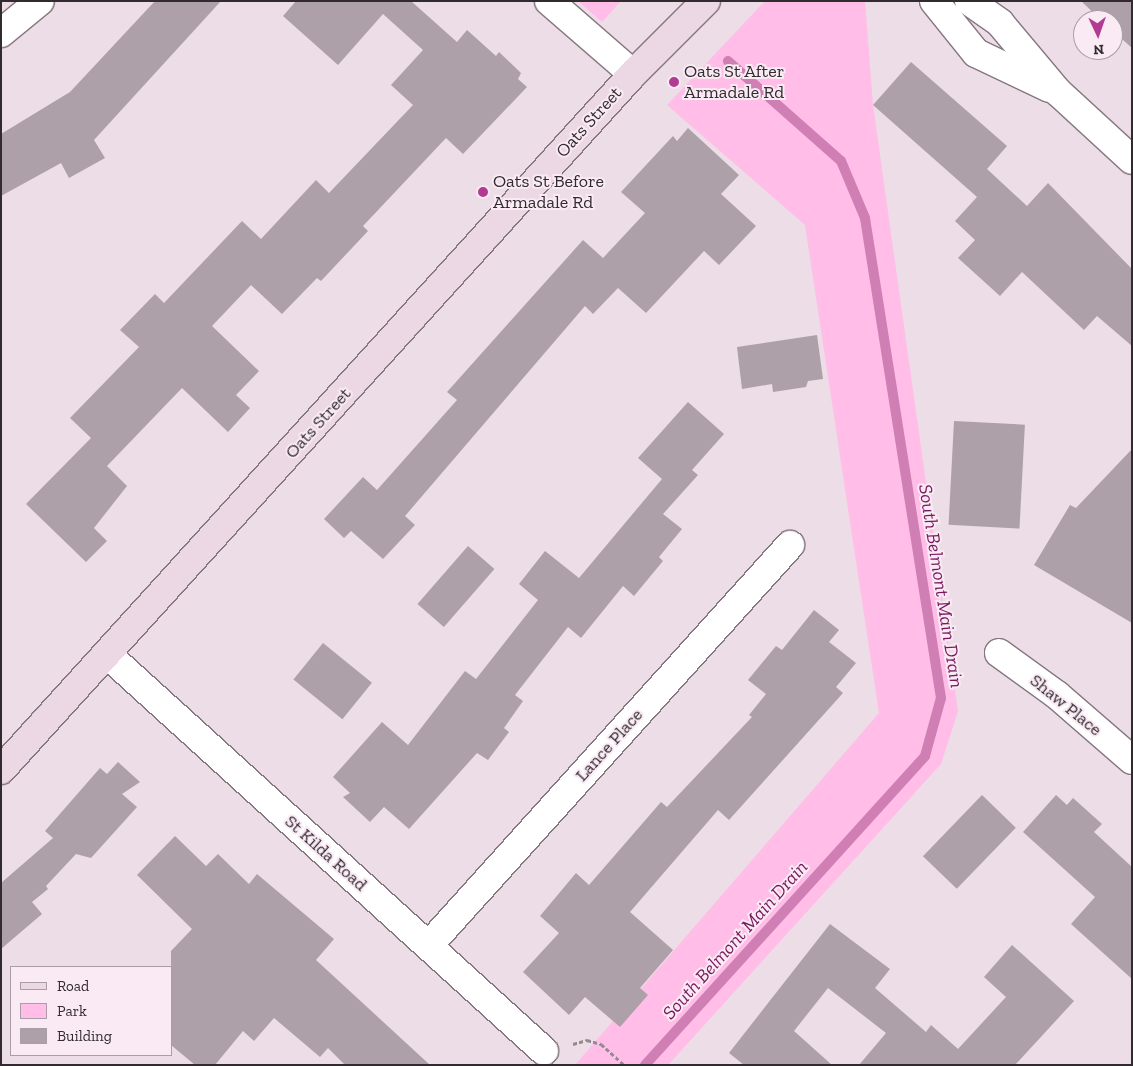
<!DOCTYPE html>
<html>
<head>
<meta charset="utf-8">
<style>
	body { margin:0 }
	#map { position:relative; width:1133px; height:1066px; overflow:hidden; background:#ecdde6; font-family:"Zilla Slab",serif }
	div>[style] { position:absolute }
	.green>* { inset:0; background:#ffbde7 }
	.stream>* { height:10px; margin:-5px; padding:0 5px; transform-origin:5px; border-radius:5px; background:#cf7fb4 }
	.building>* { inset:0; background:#aea0a8; transform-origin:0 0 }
	.path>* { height:3px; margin-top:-1.5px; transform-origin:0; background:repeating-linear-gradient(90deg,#958a91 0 4px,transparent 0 6.5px) }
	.roads { filter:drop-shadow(1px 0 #85777f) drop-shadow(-1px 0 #85777f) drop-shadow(0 1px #85777f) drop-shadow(0 -1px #85777f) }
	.street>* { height:28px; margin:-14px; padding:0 14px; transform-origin:14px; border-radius:14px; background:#fff }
	.secondary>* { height:28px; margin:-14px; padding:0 14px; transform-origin:14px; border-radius:14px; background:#ecd7e5 }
	.dots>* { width:14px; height:14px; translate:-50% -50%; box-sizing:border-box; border:2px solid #f9eaf3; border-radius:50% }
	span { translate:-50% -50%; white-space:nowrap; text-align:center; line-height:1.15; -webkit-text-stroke:4px #f9eaf3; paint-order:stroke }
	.poi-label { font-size:18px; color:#312b2f }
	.left { translate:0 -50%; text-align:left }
	.street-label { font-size:18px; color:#312b2f }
	.water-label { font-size:19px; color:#78185f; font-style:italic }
	.frame { position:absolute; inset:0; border:2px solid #312b2f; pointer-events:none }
	.legend { position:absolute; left:10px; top:966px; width:162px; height:90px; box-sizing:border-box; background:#f9eaf3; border:1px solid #a99ea5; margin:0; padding:6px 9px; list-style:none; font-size:15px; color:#312b2f }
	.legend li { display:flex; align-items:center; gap:10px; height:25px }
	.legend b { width:25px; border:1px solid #a99ea5 }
	.north { position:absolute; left:1073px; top:10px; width:50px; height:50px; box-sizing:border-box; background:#f9eaf3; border:1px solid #a99ea5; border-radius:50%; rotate:177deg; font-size:14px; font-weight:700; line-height:20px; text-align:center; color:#312b2f }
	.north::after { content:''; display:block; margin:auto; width:18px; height:22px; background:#b23b91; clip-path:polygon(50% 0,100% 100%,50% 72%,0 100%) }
</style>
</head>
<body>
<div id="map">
	<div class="green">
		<div style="clip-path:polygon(578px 1px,621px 1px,602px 22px)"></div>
		<div style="clip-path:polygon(765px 1px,865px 1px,873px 105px,958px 711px,941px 764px,668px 1065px,575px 1065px,879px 713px,805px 225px,667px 105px)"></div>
	</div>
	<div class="stream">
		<div style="left:645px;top:1065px;width:417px;rotate:-47.8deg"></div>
		<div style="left:925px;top:756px;width:60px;rotate:-74.6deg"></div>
		<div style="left:941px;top:698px;width:486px;rotate:-99deg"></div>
		<div style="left:865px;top:218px;width:62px;rotate:-112.8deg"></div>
		<div style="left:841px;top:161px;width:151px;rotate:-138.5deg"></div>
	</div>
	<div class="building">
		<div style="clip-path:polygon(155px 1px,221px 1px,94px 140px,105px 158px,69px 178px,61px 163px,1px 196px,1px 134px,70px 92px)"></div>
		<div style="clip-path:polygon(296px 1px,411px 1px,457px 42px,467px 30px,496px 56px,499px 52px,521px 73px,518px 79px,527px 87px,463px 154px,446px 138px,363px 226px,368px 231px,321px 281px,317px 278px,282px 314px,251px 285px,212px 326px,259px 371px,236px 395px,250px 408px,228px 432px,182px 388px,107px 466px,127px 486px,94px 528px,107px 541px,86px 562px,26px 504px,91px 438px,70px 418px,139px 347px,120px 330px,155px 294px,164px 303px,242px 221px,261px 239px,316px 180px,329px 193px,413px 105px,391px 85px,423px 50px,383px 14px,338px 65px,283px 16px)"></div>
		<div style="clip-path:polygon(1081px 1px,1132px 1px,1132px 48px,1113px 31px,1113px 20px,1101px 20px)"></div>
		<div style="clip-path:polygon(911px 62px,1007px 146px,987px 169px,1027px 206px,1048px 183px,1132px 269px,1132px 346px,1097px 316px,1084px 330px,1022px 272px,1000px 296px,958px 258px,975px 240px,955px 221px,977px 197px,873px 105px)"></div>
		<div style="clip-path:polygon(688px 128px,739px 175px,721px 194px,756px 226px,719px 265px,704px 251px,646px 313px,618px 288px,593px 314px,585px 306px,405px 516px,415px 525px,383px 559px,351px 531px,344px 538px,324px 519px,363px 477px,377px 490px,457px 400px,447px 392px,583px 240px,603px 258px,645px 213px,621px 192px,673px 136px,677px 141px)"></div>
		<div style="clip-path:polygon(817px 335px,823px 379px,808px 381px,806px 387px,773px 392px,772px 384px,742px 389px,737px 347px)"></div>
		<div style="clip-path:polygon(688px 402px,724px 434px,692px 470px,698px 475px,663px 514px,682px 529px,659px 557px,663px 561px,634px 596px,623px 586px,581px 638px,568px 627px,515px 695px,523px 701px,504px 728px,509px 732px,488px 760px,477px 753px,409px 829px,384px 807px,370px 822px,343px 797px,350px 793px,333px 777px,382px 722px,408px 745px,465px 671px,476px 679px,538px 600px,519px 584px,545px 551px,579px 578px,662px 479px,638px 458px)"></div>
		<div style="left:954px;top:421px;width:71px;height:104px;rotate:3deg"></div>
		<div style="clip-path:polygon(1132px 449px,1132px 623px,1034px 565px,1070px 505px,1076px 508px)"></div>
		<div style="left:468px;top:546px;width:35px;height:77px;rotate:41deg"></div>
		<div style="clip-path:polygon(814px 610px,839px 630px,829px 642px,856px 663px,836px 687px,843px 693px,729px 820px,718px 810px,630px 912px,673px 950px,640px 988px,648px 995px,620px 1027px,585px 997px,569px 1015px,523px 972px,559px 933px,540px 916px,576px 873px,589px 885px,661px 802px,667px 807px,752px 717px,749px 715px,766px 694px,748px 680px,776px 646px,782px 650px)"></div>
		<div style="left:323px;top:643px;width:63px;height:47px;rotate:39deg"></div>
		<div style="clip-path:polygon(118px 762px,140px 782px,122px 794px,137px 807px,91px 858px,76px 854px,46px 886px,48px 889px,32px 902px,42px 914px,1px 949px,1px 883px,53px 838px,45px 831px,100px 768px,107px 774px)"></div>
		<div style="left:982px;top:795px;width:47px;height:85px;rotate:44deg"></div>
		<div style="clip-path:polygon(1056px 795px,1067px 805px,1073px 798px,1102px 824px,1094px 832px,1132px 867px,1132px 979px,1071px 924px,1095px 897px,1023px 832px)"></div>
		<div style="clip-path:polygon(175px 836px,206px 866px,218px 854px,249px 884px,257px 874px,334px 939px,316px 960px,430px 1065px,345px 1065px,328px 1048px,320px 1057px,274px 1018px,254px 1041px,243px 1031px,215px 1065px,195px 1065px,171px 1045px,171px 951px,192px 929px,137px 875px)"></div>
		<div style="clip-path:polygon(830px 924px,890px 969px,875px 988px,926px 1032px,931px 1025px,958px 1049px,1006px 997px,984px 977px,1012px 945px,1074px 1001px,1015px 1065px,859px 1065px,886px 1033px,828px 988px,794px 1031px,832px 1065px,744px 1065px,729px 1053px)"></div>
	</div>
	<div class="path">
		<div style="left:573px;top:1044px;width:15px;rotate:-16deg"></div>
		<div style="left:587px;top:1040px;width:15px;rotate:16deg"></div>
		<div style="left:601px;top:1044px;width:31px;rotate:42deg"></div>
	</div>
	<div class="roads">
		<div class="street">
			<div style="left:549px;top:1px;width:111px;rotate:41deg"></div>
			<div style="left:934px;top:1px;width:67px;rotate:51.1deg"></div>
			<div style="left:976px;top:53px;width:81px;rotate:25.6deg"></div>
			<div style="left:969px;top:1px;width:38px;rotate:35deg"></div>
			<div style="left:1000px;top:23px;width:90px;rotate:50deg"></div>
			<div style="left:1058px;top:92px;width:100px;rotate:42.6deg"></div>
			<div style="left:1px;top:33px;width:50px;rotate:-39.4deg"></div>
			<div style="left:999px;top:653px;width:72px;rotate:35.9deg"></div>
			<div style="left:1057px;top:695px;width:99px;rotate:40.9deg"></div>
			<div style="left:108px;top:655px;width:589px;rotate:42.25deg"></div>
			<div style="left:429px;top:945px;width:539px;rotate:-47.93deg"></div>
		</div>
		<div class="secondary">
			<div style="left:1px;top:770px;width:940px;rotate:-47.76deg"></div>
			<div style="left:633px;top:74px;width:103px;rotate:-45deg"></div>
		</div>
	</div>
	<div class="dots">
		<div style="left:674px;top:82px;background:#b23b91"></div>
		<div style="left:483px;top:192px;background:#b23b91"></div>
	</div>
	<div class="poi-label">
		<span class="left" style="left:684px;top:82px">Oats St After<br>Armadale Rd</span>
		<span class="left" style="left:493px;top:192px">Oats St Before<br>Armadale Rd</span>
	</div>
	<div class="street-label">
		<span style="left:589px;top:122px;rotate:-48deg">Oats Street</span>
		<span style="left:318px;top:423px;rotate:-48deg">Oats Street</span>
		<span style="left:1066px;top:705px;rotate:39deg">Shaw Place</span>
		<span style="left:609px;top:745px;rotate:-48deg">Lance Place</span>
		<span style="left:326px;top:853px;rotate:42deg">St Kilda Road</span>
	</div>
	<div class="water-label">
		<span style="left:941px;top:586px;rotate:81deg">South Belmont Main Drain</span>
		<span style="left:735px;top:940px;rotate:-48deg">South Belmont Main Drain</span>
	</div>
	<div class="frame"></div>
	<ul class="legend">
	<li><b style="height:6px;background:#ecd7e5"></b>Road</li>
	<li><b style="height:14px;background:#ffbde7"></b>Park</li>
	<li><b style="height:14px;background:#aea0a8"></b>Building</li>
	</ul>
	<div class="north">N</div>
</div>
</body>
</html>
